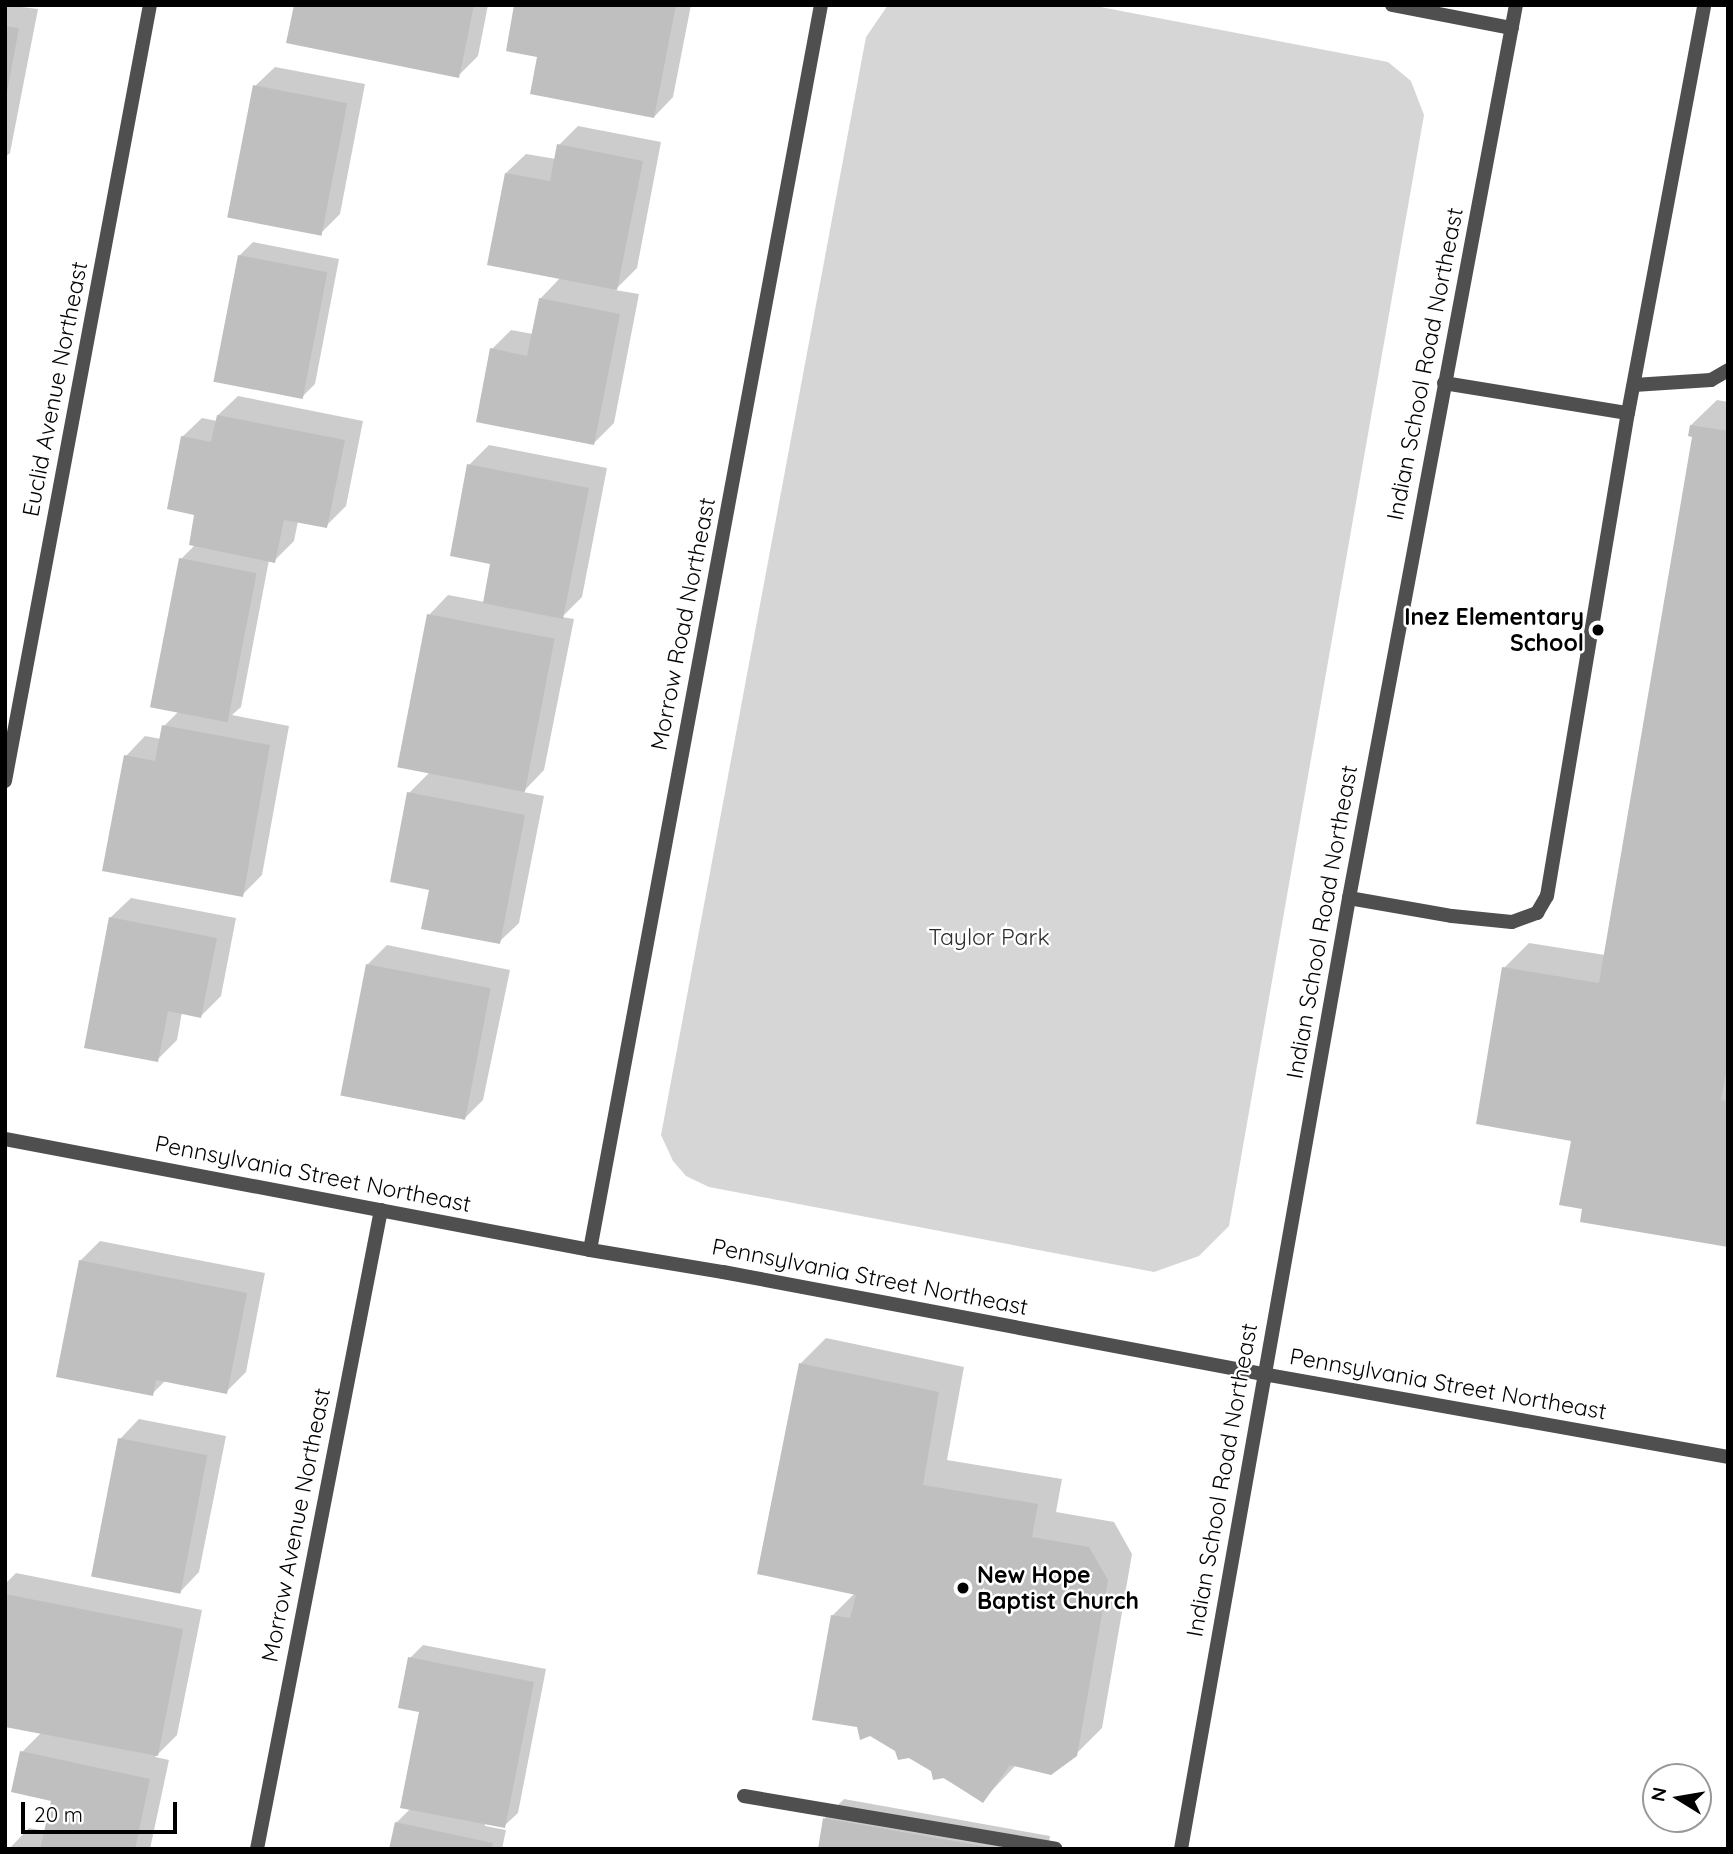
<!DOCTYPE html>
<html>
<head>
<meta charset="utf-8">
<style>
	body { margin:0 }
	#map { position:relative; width:1733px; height:1854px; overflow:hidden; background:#fff; font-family:Quicksand,sans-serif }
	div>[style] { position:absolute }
	.green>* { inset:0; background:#d6d6d6 }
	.shadow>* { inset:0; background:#0003 }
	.building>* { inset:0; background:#bfbfbf; transform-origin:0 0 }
	.service>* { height:14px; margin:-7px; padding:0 7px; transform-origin:7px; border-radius:7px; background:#4f4f4f }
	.minor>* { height:14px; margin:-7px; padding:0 7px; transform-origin:7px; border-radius:7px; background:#4f4f4f }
	.tertiary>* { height:14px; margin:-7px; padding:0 7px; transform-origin:7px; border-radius:7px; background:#4f4f4f }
	.dots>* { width:19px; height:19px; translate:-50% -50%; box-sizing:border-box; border:4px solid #fff; border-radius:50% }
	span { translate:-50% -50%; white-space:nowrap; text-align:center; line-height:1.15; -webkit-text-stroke:5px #fff; paint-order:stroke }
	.street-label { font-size:23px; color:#000 }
	.poi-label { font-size:23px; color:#000; font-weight:700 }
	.right { translate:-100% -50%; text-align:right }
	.left { translate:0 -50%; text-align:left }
	.park-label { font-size:23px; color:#2d2d2d }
	.frame { position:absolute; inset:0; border:7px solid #000; pointer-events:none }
	.north { position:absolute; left:1642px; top:1763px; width:70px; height:70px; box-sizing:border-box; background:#fff; border:2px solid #999; border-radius:50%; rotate:281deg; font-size:19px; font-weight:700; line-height:28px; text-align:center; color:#000 }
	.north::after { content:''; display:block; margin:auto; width:24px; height:32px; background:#000; clip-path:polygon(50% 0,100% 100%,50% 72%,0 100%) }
	.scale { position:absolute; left:21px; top:1802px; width:156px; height:32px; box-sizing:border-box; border:4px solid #000; border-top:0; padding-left:9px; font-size:21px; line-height:24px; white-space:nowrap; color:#000; -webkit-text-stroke:5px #fff; paint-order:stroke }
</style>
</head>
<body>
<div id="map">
	<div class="green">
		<div style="clip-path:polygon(888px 5px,1090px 5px,1388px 62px,1411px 81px,1424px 115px,1229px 1226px,1199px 1256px,1154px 1272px,709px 1187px,686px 1176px,673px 1161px,661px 1135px,866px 37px)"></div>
	</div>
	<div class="shadow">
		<div style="clip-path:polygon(5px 5px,38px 9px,10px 153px,5px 157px)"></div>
		<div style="clip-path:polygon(296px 5px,488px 5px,478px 56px,458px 76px)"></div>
		<div style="clip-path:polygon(516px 5px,691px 5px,673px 97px,654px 117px,539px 55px)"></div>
		<div style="clip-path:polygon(275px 67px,365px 84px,340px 214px,320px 234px,255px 86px)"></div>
		<div style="clip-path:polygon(578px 126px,661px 142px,637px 268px,615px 290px,639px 294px,614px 423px,594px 443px,492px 349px,511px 330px,533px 334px,540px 299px,561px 277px,506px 173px,526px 154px,556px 159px,559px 145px)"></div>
		<div style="clip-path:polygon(253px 242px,339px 259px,315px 384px,302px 397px,240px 255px)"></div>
		<div style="clip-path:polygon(238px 396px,363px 421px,346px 506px,326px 526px,298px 521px,294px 541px,274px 561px,269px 560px,241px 707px,232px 715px,289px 726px,262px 875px,242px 895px,126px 756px,145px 736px,161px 739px,164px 726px,179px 711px,181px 559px,195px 545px,196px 514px,182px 437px,202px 418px,217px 421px,218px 415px)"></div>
		<div style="clip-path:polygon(1717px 400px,1728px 402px,1728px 1246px,1584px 1208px,1573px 1140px,1504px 968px,1529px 943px,1605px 955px,1694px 435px,1691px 425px)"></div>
		<div style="clip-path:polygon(489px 445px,607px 468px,582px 597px,562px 617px,574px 619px,544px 770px,523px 792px,544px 796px,519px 923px,499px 942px,431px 888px,409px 793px,430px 772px,429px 615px,448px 595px,485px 602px,492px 563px,469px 465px)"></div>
		<div style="clip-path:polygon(131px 898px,236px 918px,221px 996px,201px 1016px,182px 1012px,177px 1040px,157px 1060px,111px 917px)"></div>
		<div style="clip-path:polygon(387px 945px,510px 970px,483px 1100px,463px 1120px,368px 964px)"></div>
		<div style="clip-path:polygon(100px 1241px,265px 1273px,246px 1372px,226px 1392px,166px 1380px,152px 1394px,80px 1261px)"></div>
		<div style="clip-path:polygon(826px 1338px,964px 1367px,947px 1460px,1062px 1479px,1056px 1512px,1114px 1522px,1132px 1554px,1102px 1728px,1076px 1754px,1016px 1765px,982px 1801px,896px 1750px,832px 1616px,855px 1593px,800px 1364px)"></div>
		<div style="clip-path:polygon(139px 1419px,226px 1436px,199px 1572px,180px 1592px,120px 1439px)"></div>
		<div style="clip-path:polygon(16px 1573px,202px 1610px,177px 1735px,155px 1757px,169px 1760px,150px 1849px,9px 1849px,29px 1828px,46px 1831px,53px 1799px,22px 1752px,42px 1732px,5px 1725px,5px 1584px)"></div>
		<div style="clip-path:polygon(423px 1645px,546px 1669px,518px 1813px,504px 1826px,485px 1823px,485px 1826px,506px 1830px,502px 1849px,391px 1849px,396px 1823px,411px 1808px,421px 1710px,410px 1658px)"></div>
		<div style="clip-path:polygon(844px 1799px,1050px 1836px,1048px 1849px,819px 1849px,825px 1818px)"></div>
	</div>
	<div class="building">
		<div style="clip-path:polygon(294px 5px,474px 5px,459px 78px,286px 43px)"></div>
		<div style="clip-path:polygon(514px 5px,676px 5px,654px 118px,530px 94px,537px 57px,506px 51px)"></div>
		<div style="clip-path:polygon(5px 26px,19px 28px,7px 92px,5px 92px)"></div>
		<div style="left:253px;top:85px;width:96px;height:135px;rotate:11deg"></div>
		<div style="clip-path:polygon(557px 144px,643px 161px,617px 290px,487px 265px,505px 173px,550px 181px)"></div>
		<div style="left:238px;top:255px;width:91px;height:129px;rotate:11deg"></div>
		<div style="clip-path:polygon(539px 298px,620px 314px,594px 445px,476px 422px,490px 348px,527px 356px)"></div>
		<div style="clip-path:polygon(217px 415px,345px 440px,327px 528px,284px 520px,275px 563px,189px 545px,194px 515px,167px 509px,181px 436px,211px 442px)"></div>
		<div style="clip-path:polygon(1690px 425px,1728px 431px,1728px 1062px,1721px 1100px,1728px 1101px,1728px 1247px,1580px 1222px,1582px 1209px,1559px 1205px,1571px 1141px,1476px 1124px,1502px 967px,1599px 983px,1692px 437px,1688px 436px)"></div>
		<div style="clip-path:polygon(467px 464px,589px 488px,563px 619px,483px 603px,490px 564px,450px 556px)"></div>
		<div style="left:179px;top:558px;width:79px;height:152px;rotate:11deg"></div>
		<div style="left:427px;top:614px;width:130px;height:156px;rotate:11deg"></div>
		<div style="clip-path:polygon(162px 725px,270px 745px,243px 897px,102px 871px,124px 755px,155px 761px)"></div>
		<div style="clip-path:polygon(407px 792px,525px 815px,500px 944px,421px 929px,429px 890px,390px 882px)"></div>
		<div style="clip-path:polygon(109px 917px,217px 938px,201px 1018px,168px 1011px,158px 1062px,84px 1048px)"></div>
		<div style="left:366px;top:964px;width:127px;height:134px;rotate:11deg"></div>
		<div style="clip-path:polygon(79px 1260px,247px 1293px,227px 1394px,156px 1380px,153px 1396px,56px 1377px)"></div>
		<div style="clip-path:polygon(799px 1363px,939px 1392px,923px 1485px,1038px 1504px,1032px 1537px,1089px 1547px,1108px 1580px,1077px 1756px,1051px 1775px,1010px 1765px,983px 1803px,944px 1778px,933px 1780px,931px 1771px,909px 1758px,898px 1760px,895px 1751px,870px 1736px,860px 1740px,857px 1727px,812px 1720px,831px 1615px,850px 1618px,856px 1595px,757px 1574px)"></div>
		<div style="left:118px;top:1438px;width:91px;height:141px;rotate:11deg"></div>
		<div style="clip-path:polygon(5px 1594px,183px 1629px,158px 1756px,5px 1727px)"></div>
		<div style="clip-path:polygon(408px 1657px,534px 1682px,505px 1828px,400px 1808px,419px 1712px,398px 1708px)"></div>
		<div style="clip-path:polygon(20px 1751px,150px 1779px,135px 1849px,40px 1849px,51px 1801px,11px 1792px)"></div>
		<div style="clip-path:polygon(823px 1818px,988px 1847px,988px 1849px,818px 1849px)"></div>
		<div style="clip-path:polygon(395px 1822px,493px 1843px,492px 1849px,389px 1849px)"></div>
	</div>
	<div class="service">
		<div style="left:1444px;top:383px;width:186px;rotate:9.3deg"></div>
		<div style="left:1628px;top:413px;width:415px;rotate:-79.4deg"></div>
		<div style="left:1634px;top:385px;width:77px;rotate:-3.7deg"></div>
		<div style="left:1711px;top:380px;width:20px;rotate:-30deg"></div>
		<div style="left:1349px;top:898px;width:105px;rotate:9.9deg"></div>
		<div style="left:1452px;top:916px;width:60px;rotate:5.7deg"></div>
		<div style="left:1512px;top:922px;width:27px;rotate:-20deg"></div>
		<div style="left:1537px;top:913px;width:20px;rotate:-60deg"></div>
		<div style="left:1547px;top:896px;width:490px;rotate:-80.5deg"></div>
		<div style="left:744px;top:1796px;width:316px;rotate:9.6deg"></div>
	</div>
	<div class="minor">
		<div style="left:1392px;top:5px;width:122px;rotate:10.9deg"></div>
		<div style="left:5px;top:781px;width:789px;rotate:-79.42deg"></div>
		<div style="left:590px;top:1250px;width:1266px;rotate:-79.49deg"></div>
		<div style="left:257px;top:1849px;width:651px;rotate:-79.02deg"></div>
	</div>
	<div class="tertiary">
		<div style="left:5px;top:1139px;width:595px;rotate:10.74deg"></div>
		<div style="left:590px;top:1250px;width:135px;rotate:9.4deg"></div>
		<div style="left:723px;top:1272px;width:550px;rotate:10.7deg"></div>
		<div style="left:1263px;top:1374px;width:472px;rotate:10.1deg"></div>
		<div style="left:1181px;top:1849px;width:966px;rotate:-79.98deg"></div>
		<div style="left:1349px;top:898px;width:908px;rotate:-79.41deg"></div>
	</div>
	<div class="dots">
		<div style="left:1598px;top:630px;background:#000"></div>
		<div style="left:963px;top:1588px;background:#000"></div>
	</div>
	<div class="street-label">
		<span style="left:1425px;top:364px;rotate:-79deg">Indian School Road Northeast</span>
		<span style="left:55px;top:389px;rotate:-79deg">Euclid Avenue Northeast</span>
		<span style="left:683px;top:624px;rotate:-79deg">Morrow Road Northeast</span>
		<span style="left:1322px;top:922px;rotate:-80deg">Indian School Road Northeast</span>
		<span style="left:313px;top:1174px;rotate:11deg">Pennsylvania Street Northeast</span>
		<span style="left:870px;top:1277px;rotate:11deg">Pennsylvania Street Northeast</span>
		<span style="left:1448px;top:1384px;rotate:10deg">Pennsylvania Street Northeast</span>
		<span style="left:1222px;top:1480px;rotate:-80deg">Indian School Road Northeast</span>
		<span style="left:296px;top:1525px;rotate:-79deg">Morrow Avenue Northeast</span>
	</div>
	<div class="poi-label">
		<span class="right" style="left:1584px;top:630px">Inez Elementary<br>School</span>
		<span class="left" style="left:977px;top:1588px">New Hope<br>Baptist Church</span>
	</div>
	<div class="park-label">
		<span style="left:989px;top:937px">Taylor Park</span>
	</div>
	<div class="frame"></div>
	<div class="north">N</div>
	<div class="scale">20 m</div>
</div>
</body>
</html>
